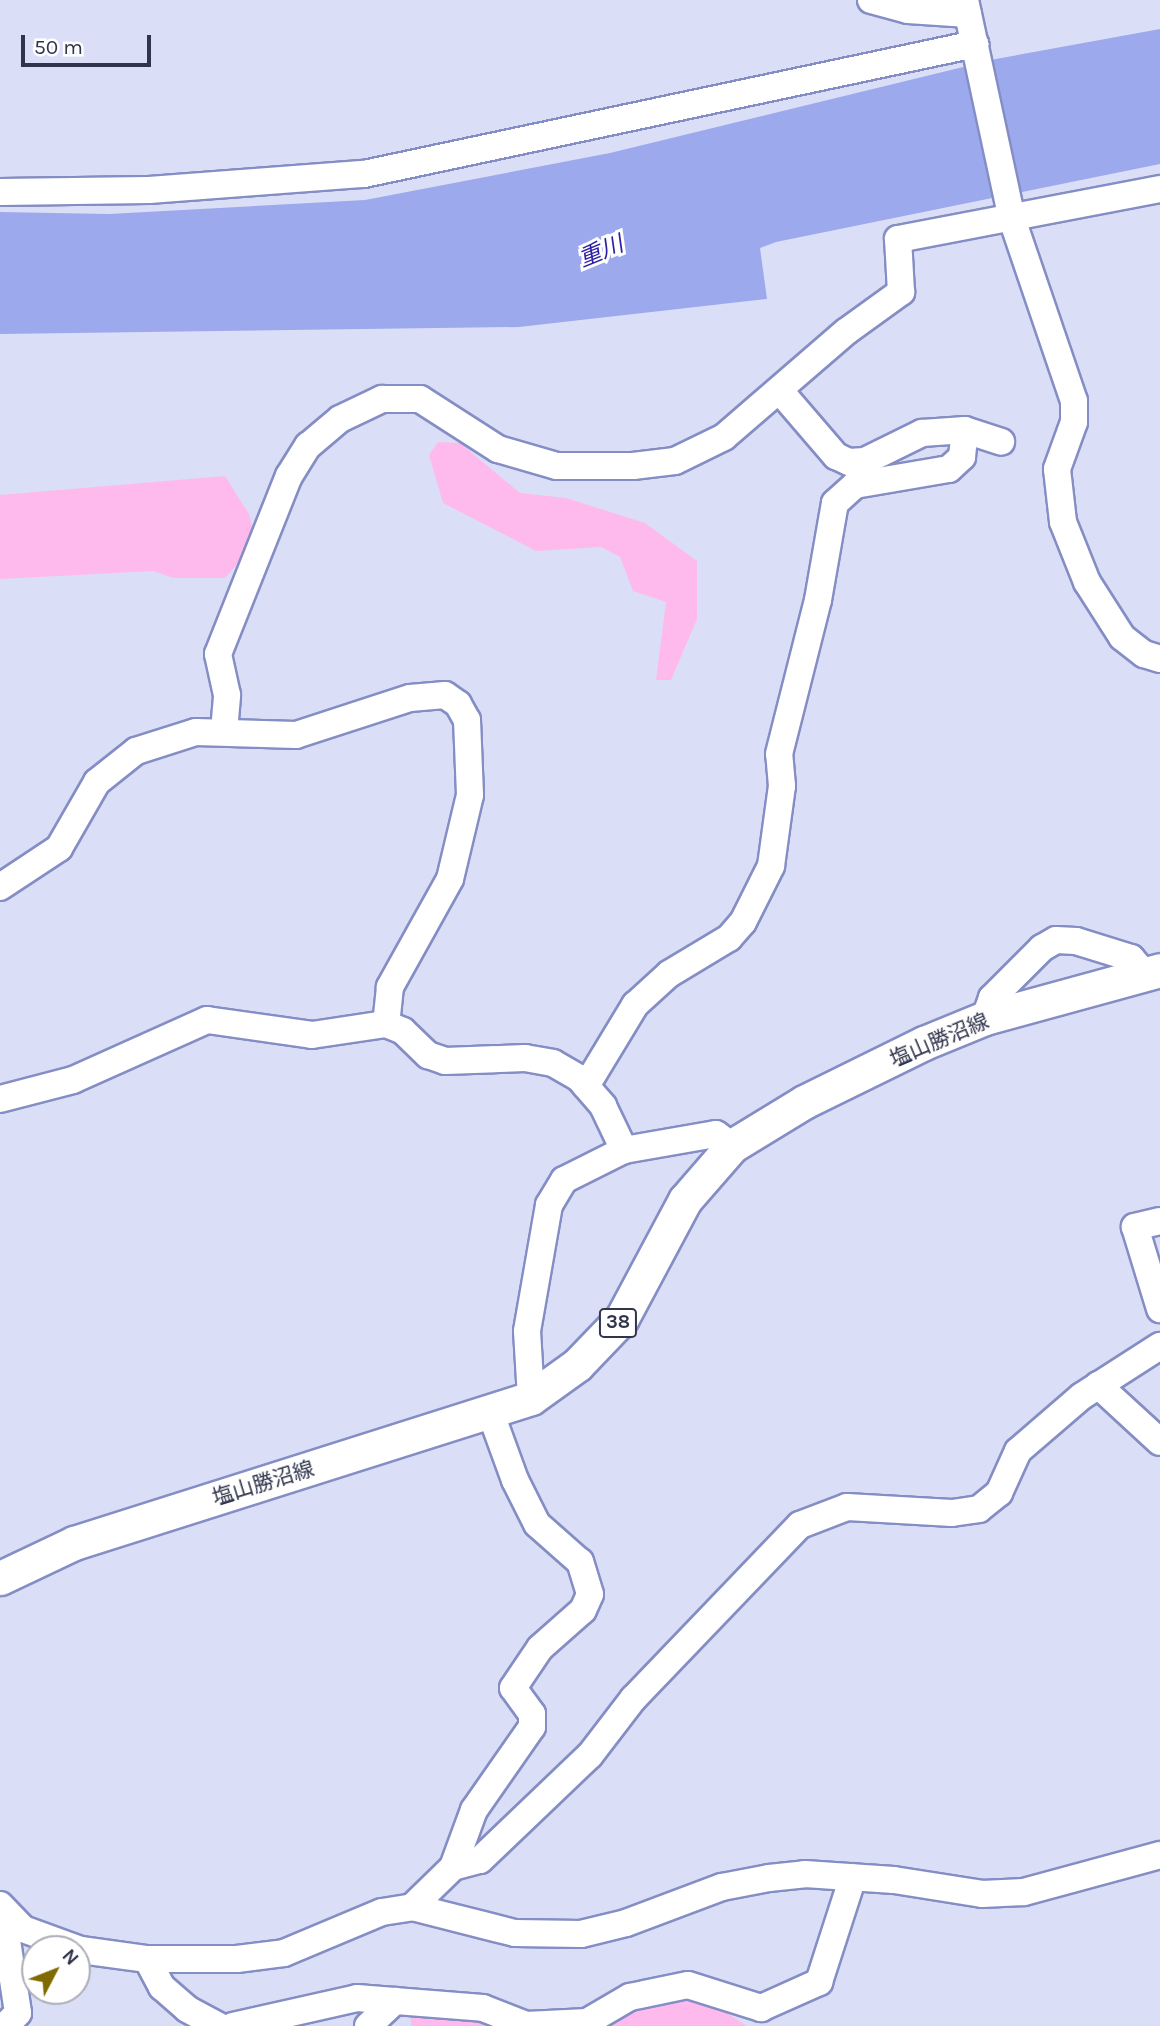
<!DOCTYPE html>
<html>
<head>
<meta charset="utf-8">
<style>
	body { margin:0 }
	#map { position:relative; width:1160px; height:2026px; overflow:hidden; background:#dadff7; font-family:Karla,"Noto Sans JP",sans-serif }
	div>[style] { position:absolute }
	.green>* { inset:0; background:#ffbaed }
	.water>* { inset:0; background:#9da9ed }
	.roads { filter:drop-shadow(2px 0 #848ec4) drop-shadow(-2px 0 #848ec4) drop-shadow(0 2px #848ec4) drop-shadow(0 -2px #848ec4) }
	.minor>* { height:26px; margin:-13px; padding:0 13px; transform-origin:13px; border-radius:13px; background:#fff }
	.major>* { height:33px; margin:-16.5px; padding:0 16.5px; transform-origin:16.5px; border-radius:16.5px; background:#fff }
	span { translate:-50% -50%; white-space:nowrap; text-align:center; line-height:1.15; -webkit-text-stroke:6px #fff; paint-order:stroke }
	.shield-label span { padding:2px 5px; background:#fff; border:2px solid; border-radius:5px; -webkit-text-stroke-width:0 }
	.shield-label { font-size:19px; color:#31354c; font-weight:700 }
	.street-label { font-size:21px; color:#31354c }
	.water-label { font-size:23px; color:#2e20a2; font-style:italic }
	.north { position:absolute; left:21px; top:1935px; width:70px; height:70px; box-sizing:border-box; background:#fff; border:2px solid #adaeb7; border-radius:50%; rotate:48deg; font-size:19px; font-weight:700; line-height:28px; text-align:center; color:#31354c }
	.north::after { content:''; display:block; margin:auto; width:24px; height:32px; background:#7e6a01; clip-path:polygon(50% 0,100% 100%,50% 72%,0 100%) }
	.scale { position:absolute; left:21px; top:35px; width:130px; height:32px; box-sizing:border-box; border:4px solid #31354c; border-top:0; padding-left:9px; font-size:21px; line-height:24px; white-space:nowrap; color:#31354c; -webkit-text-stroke:5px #fff; paint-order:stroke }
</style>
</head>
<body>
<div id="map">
	<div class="green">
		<div style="clip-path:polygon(438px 442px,460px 443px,520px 493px,566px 498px,645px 523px,697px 561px,697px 619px,671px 680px,656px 680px,666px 602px,633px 591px,620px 557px,601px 547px,536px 551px,443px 503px,429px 455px)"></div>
		<div style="clip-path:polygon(225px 476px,249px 514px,256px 543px,225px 578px,173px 578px,154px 571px,0 579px,0 495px)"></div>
		<div style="clip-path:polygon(699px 1995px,747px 2026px,603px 2026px,633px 2002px)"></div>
		<div style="clip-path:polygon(411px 2014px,471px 2014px,496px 2026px,411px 2026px)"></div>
	</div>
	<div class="water">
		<div style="clip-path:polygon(1160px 29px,1160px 164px,776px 242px,760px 248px,767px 299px,519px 327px,0 334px,0 212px,109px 214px,365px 200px,610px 153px,996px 59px)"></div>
	</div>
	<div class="roads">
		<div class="minor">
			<div style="left:871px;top:0;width:38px;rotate:15deg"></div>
			<div style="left:908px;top:10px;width:60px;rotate:3.8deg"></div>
			<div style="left:965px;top:0;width:224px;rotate:77.9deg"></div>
			<div style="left:1012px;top:219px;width:192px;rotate:71.2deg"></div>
			<div style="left:1074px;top:401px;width:21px;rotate:90deg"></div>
			<div style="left:1074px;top:422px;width:50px;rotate:109.9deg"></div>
			<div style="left:1057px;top:469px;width:53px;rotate:83.5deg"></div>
			<div style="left:1063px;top:522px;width:65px;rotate:68.2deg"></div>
			<div style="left:1087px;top:582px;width:65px;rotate:57.5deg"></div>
			<div style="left:1122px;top:637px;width:28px;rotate:38deg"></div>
			<div style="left:1144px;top:654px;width:17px;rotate:17deg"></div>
			<div style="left:0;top:192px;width:149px;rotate:-0.8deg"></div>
			<div style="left:149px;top:190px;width:216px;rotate:-4.3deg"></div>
			<div style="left:364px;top:174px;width:625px;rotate:-12.01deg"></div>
			<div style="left:780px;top:391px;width:86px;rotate:49.3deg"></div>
			<div style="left:836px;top:456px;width:14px;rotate:25deg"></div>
			<div style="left:849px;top:462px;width:16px;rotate:-4deg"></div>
			<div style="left:865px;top:461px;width:64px;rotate:-26.2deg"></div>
			<div style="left:922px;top:433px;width:43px;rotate:-4deg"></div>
			<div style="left:965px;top:430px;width:38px;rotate:18deg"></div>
			<div style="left:224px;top:731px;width:36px;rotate:-85deg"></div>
			<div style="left:227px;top:695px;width:42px;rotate:-102.4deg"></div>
			<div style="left:218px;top:654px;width:192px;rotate:-68.3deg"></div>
			<div style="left:289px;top:476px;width:36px;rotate:-58deg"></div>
			<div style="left:308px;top:446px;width:42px;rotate:-40.2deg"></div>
			<div style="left:340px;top:419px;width:47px;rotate:-25.5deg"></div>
			<div style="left:382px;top:399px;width:38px"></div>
			<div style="left:420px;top:399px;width:93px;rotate:32.7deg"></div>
			<div style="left:498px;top:449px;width:61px;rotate:16.1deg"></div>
			<div style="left:557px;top:466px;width:76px"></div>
			<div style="left:633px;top:466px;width:42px;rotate:-6.8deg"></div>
			<div style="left:675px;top:461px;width:55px;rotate:-26.1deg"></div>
			<div style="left:724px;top:437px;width:162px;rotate:-40.8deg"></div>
			<div style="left:847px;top:331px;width:67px;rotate:-35.8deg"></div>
			<div style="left:901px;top:292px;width:53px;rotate:-93.2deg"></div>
			<div style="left:898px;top:239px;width:267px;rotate:-10.8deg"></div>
			<div style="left:0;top:887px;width:71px;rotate:-33.5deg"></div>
			<div style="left:59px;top:848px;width:76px;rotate:-60.1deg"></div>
			<div style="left:97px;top:782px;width:50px;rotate:-38.5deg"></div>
			<div style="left:136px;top:751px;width:63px;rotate:-17.6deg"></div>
			<div style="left:196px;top:732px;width:100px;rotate:1.7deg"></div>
			<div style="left:296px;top:735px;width:120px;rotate:-18deg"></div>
			<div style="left:410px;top:698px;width:35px;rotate:-5deg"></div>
			<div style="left:445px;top:695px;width:16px;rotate:35deg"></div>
			<div style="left:458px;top:704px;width:18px;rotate:61deg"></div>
			<div style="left:467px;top:720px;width:75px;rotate:87.7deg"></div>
			<div style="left:470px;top:795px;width:86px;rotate:103.4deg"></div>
			<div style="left:450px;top:879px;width:124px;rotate:119.1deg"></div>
			<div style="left:390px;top:987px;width:37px;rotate:96deg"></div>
			<div style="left:985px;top:1018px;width:21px;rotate:-71deg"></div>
			<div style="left:992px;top:998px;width:71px;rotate:-45deg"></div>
			<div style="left:1042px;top:948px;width:16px;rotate:-30deg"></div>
			<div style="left:1056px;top:940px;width:20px;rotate:3deg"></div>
			<div style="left:1076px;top:941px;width:58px;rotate:17.2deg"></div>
			<div style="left:1131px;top:958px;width:23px;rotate:49deg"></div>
			<div style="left:586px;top:1086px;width:95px;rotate:-58.8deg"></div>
			<div style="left:635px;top:1005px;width:46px;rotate:-42.4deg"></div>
			<div style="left:669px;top:974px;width:70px;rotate:-31deg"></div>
			<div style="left:729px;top:938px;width:21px;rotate:-49deg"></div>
			<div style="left:743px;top:922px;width:63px;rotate:-63.4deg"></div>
			<div style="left:771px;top:866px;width:81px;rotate:-82.2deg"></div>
			<div style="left:782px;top:786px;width:32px;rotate:-95deg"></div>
			<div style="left:779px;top:754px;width:159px;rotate:-75.8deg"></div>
			<div style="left:818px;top:600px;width:98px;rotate:-80.1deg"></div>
			<div style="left:835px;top:503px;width:27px;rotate:-42deg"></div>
			<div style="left:855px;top:485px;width:95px;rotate:-9.7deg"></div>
			<div style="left:949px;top:469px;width:18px;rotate:-43deg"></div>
			<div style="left:962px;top:457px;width:27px;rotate:-84deg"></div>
			<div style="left:0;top:1099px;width:75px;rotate:-14.6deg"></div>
			<div style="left:73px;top:1080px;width:147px;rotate:-24.1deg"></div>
			<div style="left:207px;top:1020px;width:106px;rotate:8.1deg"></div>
			<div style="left:312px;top:1035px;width:75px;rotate:-8.5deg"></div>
			<div style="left:386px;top:1024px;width:18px;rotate:22deg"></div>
			<div style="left:403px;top:1031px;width:35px;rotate:44deg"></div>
			<div style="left:428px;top:1055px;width:18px;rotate:19deg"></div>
			<div style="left:445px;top:1061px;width:80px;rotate:-2.1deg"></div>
			<div style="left:525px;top:1058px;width:28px;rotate:10deg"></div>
			<div style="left:553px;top:1063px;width:30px;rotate:30deg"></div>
			<div style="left:579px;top:1078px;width:37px;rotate:49deg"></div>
			<div style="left:603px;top:1106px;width:49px;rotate:64.5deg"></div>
			<div style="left:1160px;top:1221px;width:26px;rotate:167deg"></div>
			<div style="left:1135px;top:1227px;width:86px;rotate:73deg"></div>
			<div style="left:1098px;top:1385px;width:84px;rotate:42.6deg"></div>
			<div style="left:531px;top:1398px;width:67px;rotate:-93.4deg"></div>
			<div style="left:527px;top:1331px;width:128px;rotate:-80.1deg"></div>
			<div style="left:549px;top:1205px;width:29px;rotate:-59deg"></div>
			<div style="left:564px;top:1180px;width:67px;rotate:-26.6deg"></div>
			<div style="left:624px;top:1150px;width:93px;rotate:-9.9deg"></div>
			<div style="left:716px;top:1134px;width:20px;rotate:37deg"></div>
			<div style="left:453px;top:1867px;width:28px;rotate:-15deg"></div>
			<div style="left:480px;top:1860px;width:152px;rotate:-43.7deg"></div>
			<div style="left:590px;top:1755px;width:71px;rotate:-52.5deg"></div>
			<div style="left:633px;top:1699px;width:241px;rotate:-46.2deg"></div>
			<div style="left:800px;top:1525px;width:50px;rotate:-21deg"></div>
			<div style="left:847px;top:1507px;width:105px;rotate:3.3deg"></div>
			<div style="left:952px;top:1513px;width:27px;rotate:-8deg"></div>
			<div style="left:979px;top:1509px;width:26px;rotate:-39deg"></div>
			<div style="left:999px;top:1493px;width:46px;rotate:-65.7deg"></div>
			<div style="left:1018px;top:1451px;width:84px;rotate:-40.7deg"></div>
			<div style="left:1082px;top:1396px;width:93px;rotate:-32.7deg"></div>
			<div style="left:0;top:1905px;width:33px;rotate:46deg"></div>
			<div style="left:23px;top:1929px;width:62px;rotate:19.9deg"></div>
			<div style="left:81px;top:1950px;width:67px;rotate:7.8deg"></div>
			<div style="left:147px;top:1959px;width:90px"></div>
			<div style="left:237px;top:1959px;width:47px;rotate:-7.3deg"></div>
			<div style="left:284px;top:1953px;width:106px;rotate:-22.7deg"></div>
			<div style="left:382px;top:1912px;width:30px;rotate:-9deg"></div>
			<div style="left:412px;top:1907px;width:106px;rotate:14.2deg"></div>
			<div style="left:515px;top:1933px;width:66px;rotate:0.9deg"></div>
			<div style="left:581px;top:1934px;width:46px;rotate:-13.7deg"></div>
			<div style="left:626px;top:1923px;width:103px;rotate:-20.6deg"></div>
			<div style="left:722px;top:1887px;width:48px;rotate:-10.8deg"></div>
			<div style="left:769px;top:1878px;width:36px;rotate:-6deg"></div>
			<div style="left:805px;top:1874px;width:89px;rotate:3.9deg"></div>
			<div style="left:894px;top:1880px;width:89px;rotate:9deg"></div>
			<div style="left:982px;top:1894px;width:42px;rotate:-2.7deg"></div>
			<div style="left:1024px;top:1892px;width:141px;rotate:-15.2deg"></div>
			<div style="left:412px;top:1907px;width:57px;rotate:-44.3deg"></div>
			<div style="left:453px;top:1867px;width:61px;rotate:-69.8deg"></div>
			<div style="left:474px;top:1810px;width:101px;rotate:-55.1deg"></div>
			<div style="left:532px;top:1727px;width:13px;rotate:-90deg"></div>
			<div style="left:532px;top:1714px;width:32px;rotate:-126deg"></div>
			<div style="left:513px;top:1688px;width:48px;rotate:-56deg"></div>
			<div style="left:540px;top:1648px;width:57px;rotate:-41.5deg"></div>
			<div style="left:583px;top:1610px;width:17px;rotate:-66deg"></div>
			<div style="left:590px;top:1594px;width:34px;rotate:-107deg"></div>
			<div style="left:580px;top:1562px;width:57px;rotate:-138.5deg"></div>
			<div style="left:537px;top:1524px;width:49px;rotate:-116.6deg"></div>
			<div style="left:515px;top:1480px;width:70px;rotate:-110deg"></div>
			<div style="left:2px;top:1908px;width:106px;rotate:81.3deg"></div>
			<div style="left:18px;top:2013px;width:18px;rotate:135deg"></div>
			<div style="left:147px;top:1959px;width:32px;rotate:62deg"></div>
			<div style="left:162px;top:1987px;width:33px;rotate:41deg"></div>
			<div style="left:187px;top:2009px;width:36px;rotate:28deg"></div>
			<div style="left:233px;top:2026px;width:127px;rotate:-12.7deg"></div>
			<div style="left:357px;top:1998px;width:126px;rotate:4.5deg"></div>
			<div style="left:483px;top:2008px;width:46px;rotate:21.6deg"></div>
			<div style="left:526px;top:2025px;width:61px;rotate:-2.8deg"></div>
			<div style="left:587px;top:2022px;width:50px;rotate:-30.2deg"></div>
			<div style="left:630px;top:1997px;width:59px;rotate:-11.7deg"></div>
			<div style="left:688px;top:1985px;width:77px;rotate:17.5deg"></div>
			<div style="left:761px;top:2008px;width:64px;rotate:-24.1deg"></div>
			<div style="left:819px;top:1982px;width:110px;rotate:-72.1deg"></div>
			<div style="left:368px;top:2026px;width:37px;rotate:-43deg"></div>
		</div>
		<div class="major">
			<div style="left:0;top:1578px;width:82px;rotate:-25.3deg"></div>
			<div style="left:74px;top:1543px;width:479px;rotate:-17.6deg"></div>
			<div style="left:531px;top:1398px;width:57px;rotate:-35.7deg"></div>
			<div style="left:577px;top:1365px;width:65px;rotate:-46.2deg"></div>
			<div style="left:622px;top:1318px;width:134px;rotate:-61.9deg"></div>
			<div style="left:685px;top:1200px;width:72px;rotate:-49deg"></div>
			<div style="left:732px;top:1146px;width:84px;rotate:-31.4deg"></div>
			<div style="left:804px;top:1102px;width:134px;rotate:-26.2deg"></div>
			<div style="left:924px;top:1043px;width:66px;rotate:-22.3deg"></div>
			<div style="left:985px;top:1018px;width:181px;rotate:-15.3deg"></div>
		</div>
	</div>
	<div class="shield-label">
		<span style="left:618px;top:1323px">38</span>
	</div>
	<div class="street-label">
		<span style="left:939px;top:1040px;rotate:-23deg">塩山勝沼線</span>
		<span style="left:263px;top:1483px;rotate:-17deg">塩山勝沼線</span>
	</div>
	<div class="water-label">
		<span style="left:601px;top:252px;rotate:-22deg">重川</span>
	</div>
	<div class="north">N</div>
	<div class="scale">50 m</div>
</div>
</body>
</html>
